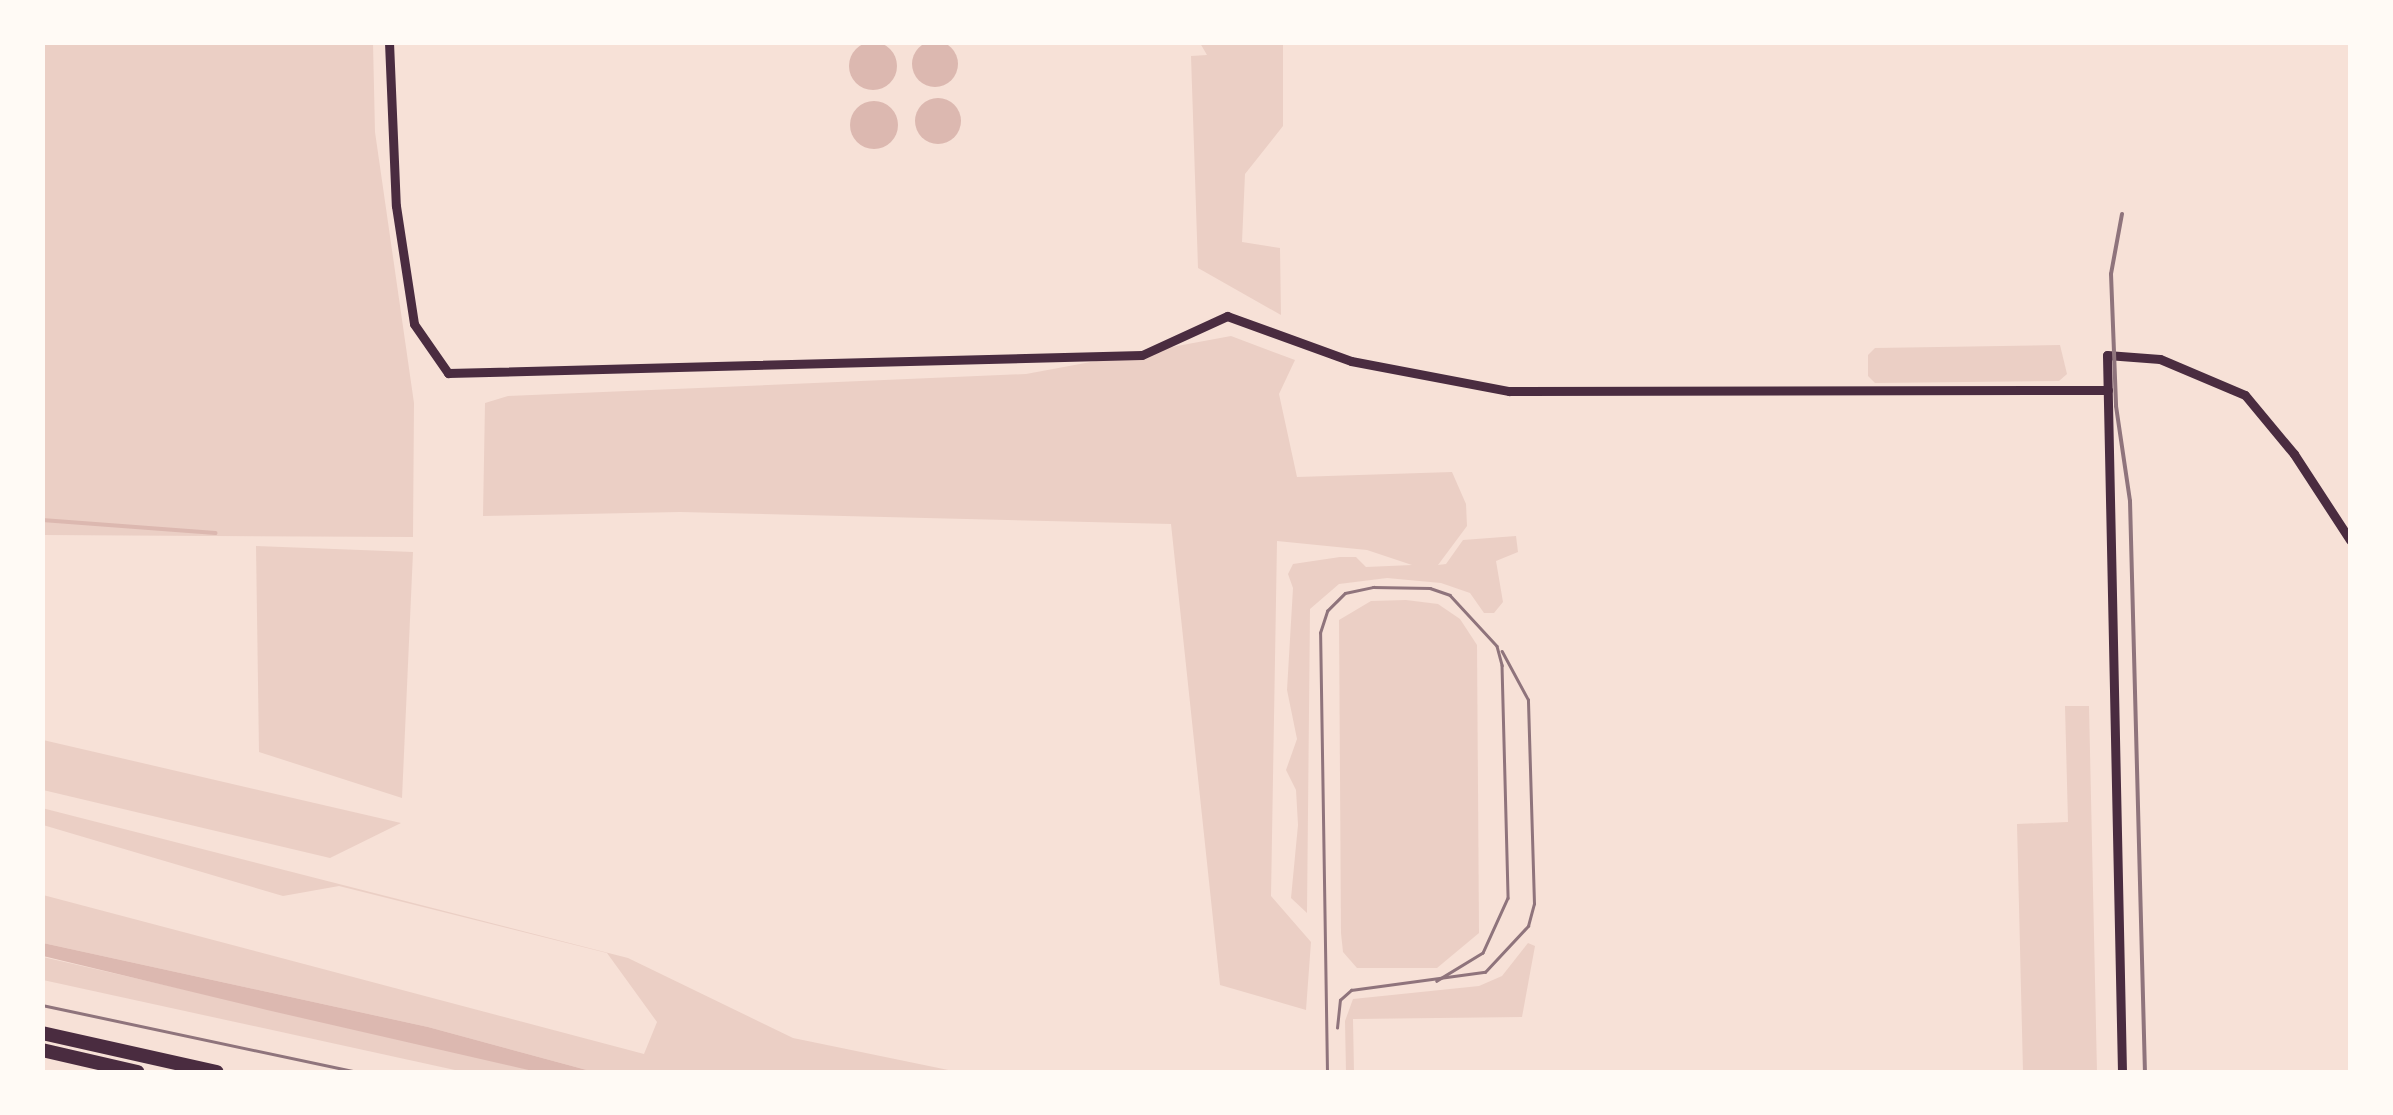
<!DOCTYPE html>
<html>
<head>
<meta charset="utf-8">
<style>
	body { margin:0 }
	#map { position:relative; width:2393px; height:1115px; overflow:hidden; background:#f7e1d7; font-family:"Open Sans",sans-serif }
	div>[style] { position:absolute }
	.green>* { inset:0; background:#ebcfc5 }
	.water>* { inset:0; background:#dcb8b0 }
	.round { border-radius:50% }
	.stream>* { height:4px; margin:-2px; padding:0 2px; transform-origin:2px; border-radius:2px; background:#dcb8b0 }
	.minor>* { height:9px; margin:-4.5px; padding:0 4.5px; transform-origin:4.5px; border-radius:4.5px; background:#4a2c40 }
	.primary>* { height:14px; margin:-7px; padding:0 7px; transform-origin:7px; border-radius:7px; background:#4a2c40 }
	.tram>* { height:2.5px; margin:-1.25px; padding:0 1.25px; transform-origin:1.25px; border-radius:1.25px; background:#8f747c }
	.rail>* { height:4px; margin:-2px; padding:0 2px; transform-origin:2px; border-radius:2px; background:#8f747c }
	span { translate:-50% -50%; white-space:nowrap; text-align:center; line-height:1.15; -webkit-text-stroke:10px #fffaf5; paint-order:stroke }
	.frame { position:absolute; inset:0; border:45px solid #fffaf5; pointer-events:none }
</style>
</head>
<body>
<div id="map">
	<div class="green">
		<div style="clip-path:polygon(42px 43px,373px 43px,375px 132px,414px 403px,413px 537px,43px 535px)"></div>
		<div style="clip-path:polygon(1200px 43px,1283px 43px,1283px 126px,1245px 174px,1242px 242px,1280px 248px,1281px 315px,1198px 268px,1191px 56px,1207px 55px)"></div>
		<div style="clip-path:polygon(1231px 336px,1295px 360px,1279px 394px,1297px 477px,1452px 472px,1466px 504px,1467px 526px,1438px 565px,1446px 564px,1463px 540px,1516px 536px,1518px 552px,1496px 561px,1503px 602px,1494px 613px,1484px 613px,1470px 593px,1441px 583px,1387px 578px,1339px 584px,1310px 609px,1307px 913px,1291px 898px,1298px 825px,1296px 790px,1286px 770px,1297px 739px,1287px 690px,1293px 588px,1288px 574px,1293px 564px,1340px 557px,1356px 557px,1366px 567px,1412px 565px,1367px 550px,1277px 541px,1271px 896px,1311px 942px,1306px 1010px,1220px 985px,1171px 524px,680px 512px,483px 516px,485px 403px,508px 396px,1026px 374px)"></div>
		<div style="clip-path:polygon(2060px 345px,2067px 374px,2059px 381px,1875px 383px,1868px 376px,1868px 355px,1875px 348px)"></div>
		<div style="clip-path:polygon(256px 546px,413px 552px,402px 798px,259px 752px)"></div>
		<div style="clip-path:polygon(1406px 600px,1438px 604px,1460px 619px,1477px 645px,1479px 933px,1437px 968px,1357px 968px,1343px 952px,1341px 933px,1339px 620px,1371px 601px)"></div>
		<div style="clip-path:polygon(2065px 706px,2089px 706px,2097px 1072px,2023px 1072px,2017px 824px,2068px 822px)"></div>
		<div style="clip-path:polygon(43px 740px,401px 823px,330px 858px,43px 790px)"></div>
		<div style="clip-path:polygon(42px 808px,628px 958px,793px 1038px,958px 1072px,594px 1072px,428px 1027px,43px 943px,43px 895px,644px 1054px,657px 1022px,607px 953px,339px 886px,283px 896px,43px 825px)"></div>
		<div style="clip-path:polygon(1528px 943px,1535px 946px,1522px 1017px,1353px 1019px,1354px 1072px,1346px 1072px,1345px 1021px,1353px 999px,1479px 986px,1502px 976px)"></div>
		<div style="clip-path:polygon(43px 957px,512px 1065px,537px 1072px,464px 1072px,43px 980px)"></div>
	</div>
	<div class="water">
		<div class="round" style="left:912px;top:41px;width:46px;height:46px"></div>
		<div class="round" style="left:849px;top:42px;width:48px;height:48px"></div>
		<div class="round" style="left:915px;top:98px;width:46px;height:46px"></div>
		<div class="round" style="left:850px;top:101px;width:48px;height:48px"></div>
		<div style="clip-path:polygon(43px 943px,428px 1027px,594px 1072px,537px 1072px,267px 1010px,43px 956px)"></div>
	</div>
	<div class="stream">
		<div style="left:42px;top:520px;width:174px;rotate:4.3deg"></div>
		<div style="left:42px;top:1072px;width:4px"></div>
	</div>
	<div class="minor">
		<div style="left:389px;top:42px;width:164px;rotate:87.6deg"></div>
		<div style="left:396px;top:206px;width:119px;rotate:81.3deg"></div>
		<div style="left:414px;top:324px;width:60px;rotate:55.2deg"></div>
		<div style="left:448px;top:373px;width:694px;rotate:-1.49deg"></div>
		<div style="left:1142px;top:355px;width:94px;rotate:-24.6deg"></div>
		<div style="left:1227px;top:316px;width:132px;rotate:19.9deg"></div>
		<div style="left:1351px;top:361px;width:161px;rotate:10.8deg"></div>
		<div style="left:1509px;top:391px;width:599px;rotate:-0.1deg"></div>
		<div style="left:2122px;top:1072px;width:717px;rotate:-91.2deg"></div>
		<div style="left:2107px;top:355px;width:53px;rotate:4.3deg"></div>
		<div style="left:2160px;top:359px;width:92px;rotate:23deg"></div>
		<div style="left:2245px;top:395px;width:77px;rotate:50.3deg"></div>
		<div style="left:2294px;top:454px;width:103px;rotate:56.9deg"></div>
	</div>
	<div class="primary">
		<div style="left:42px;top:1033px;width:179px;rotate:12.6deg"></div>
		<div style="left:42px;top:1050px;width:98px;rotate:13deg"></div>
	</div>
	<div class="tram">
		<div style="left:42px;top:1005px;width:321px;rotate:12deg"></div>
		<div style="left:1337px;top:1028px;width:28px;rotate:-84deg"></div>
		<div style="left:1340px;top:1000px;width:15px;rotate:-42deg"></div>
		<div style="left:1351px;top:990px;width:135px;rotate:-7.7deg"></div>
		<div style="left:1485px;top:972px;width:63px;rotate:-46.9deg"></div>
		<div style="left:1528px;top:926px;width:23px;rotate:-75deg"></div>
		<div style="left:1534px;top:904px;width:204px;rotate:-91.7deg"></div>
		<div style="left:1528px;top:700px;width:55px;rotate:-118.4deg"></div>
		<div style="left:1327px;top:1072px;width:439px;rotate:-90.9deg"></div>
		<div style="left:1320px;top:633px;width:23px;rotate:-72deg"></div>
		<div style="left:1327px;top:611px;width:25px;rotate:-45deg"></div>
		<div style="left:1345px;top:593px;width:29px;rotate:-12deg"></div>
		<div style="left:1373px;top:587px;width:57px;rotate:1deg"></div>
		<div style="left:1430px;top:588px;width:21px;rotate:19deg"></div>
		<div style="left:1450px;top:595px;width:69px;rotate:47.3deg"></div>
		<div style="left:1497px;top:646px;width:20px;rotate:75deg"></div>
		<div style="left:1502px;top:665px;width:233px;rotate:88.5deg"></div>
		<div style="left:1508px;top:898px;width:60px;rotate:114.4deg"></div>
		<div style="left:1483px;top:953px;width:54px;rotate:148.7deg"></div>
	</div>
	<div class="rail">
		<div style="left:2122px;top:214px;width:61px;rotate:100.4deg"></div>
		<div style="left:2111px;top:274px;width:132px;rotate:87.8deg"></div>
		<div style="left:2116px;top:406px;width:96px;rotate:81.6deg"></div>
		<div style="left:2130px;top:501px;width:571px;rotate:88.5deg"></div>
	</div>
	<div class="frame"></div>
</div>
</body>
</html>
